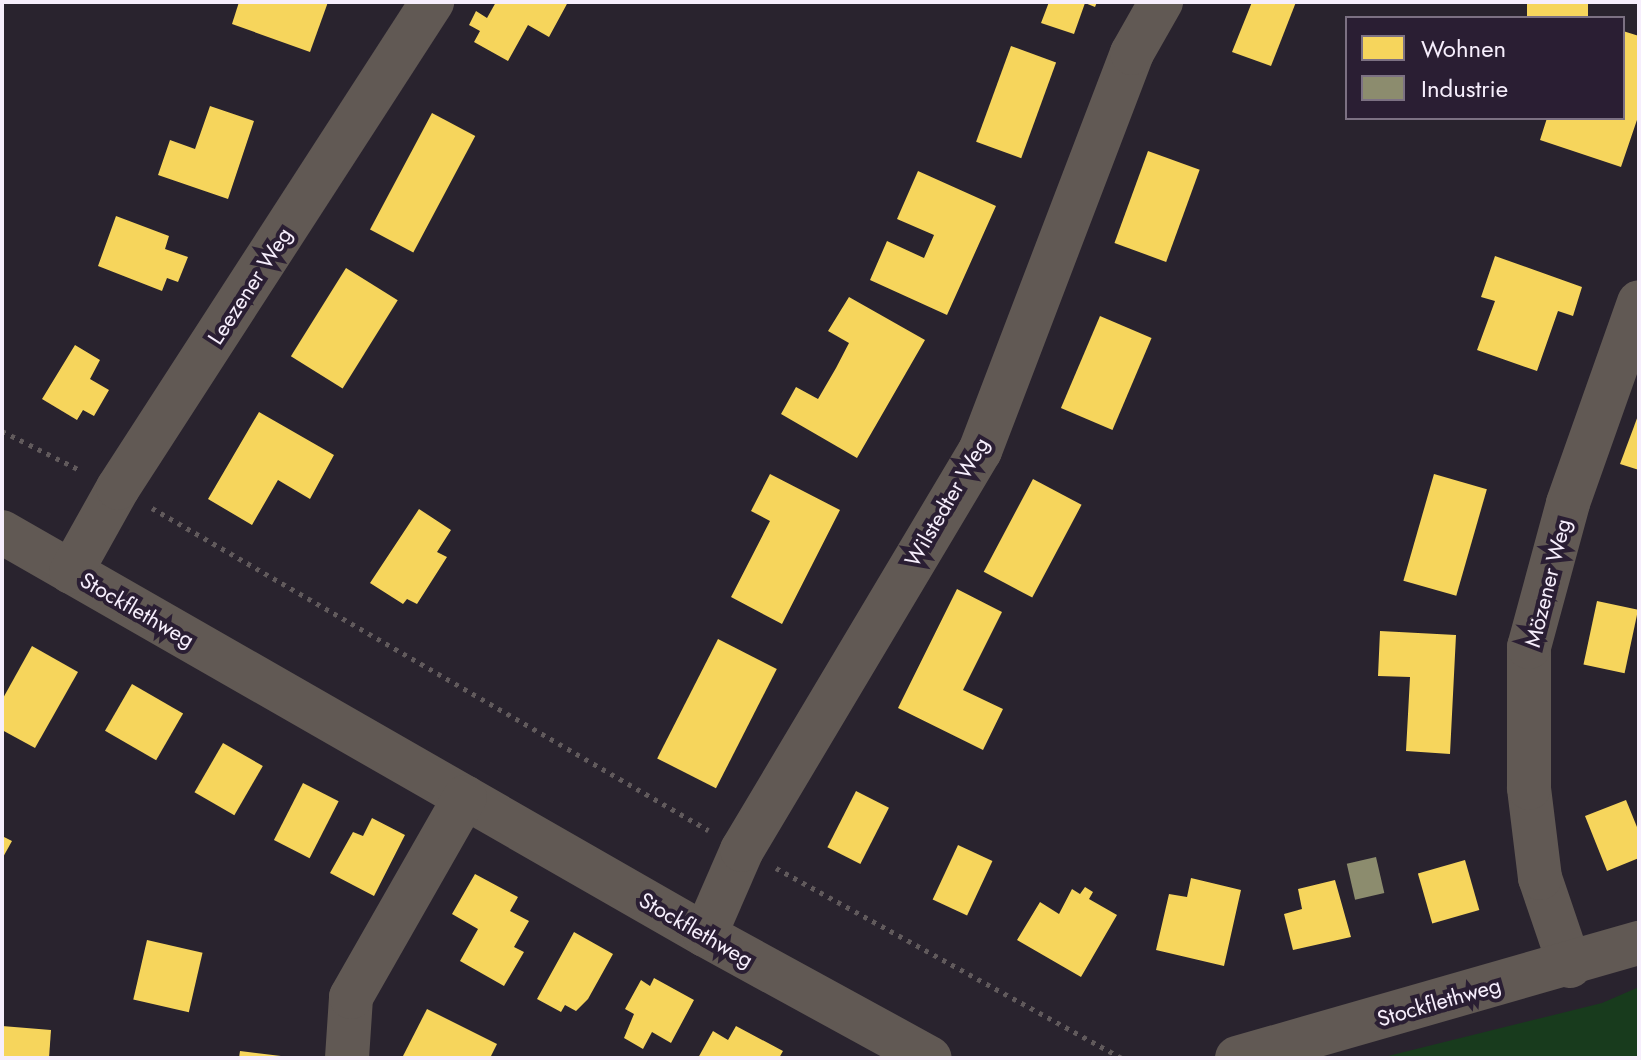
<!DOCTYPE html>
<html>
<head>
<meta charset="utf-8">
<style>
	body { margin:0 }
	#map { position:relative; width:1641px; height:1060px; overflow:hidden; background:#29232e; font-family:Jost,sans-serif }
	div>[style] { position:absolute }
	.green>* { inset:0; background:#183b1d }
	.homes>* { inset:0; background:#f6d55c; transform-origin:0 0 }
	.industry>* { inset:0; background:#8c8c6e; transform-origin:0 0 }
	.path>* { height:5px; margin-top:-2.5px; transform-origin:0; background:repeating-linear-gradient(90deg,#615a5c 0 4px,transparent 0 10px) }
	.street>* { height:44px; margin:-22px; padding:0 22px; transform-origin:22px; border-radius:22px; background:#615954 }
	span { translate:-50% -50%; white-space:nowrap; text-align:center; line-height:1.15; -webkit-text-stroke:8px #2a1e33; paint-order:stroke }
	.street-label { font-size:22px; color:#f6eefc }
	.frame { position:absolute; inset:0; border:4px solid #f6eefc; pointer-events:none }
	.legend { position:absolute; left:1345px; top:16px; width:280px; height:104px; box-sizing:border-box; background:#2a1e33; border:2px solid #7c7183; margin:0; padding:10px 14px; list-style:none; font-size:24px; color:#f6eefc }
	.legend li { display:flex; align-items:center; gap:16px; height:40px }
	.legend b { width:40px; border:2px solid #7c7183 }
</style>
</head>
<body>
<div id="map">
	<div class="green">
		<div style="clip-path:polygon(1639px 987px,1639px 1058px,1380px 1058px,1602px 1003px)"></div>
	</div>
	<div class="homes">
		<div style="clip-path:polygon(239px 2px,328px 2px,310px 52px,232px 24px)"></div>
		<div style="clip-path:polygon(496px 2px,568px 2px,549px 37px,528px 25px,508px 61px,474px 42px,480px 31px,469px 25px,476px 11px,487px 18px)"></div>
		<div style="clip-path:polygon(1049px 2px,1097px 2px,1095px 7px,1085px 3px,1074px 34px,1041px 23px)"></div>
		<div style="clip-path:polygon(1252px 2px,1296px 2px,1271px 66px,1232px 52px)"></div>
		<div style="left:1527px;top:2px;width:61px;height:16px"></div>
		<div style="clip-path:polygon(1623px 31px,1639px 36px,1639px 114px,1621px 167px,1540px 140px,1547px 118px,1623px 118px)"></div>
		<div style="left:1011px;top:46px;width:48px;height:102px;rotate:20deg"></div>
		<div style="clip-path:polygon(210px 106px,254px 121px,228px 199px,158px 175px,170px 140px,195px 149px)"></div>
		<div style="left:432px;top:113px;width:49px;height:132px;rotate:28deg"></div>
		<div style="left:1148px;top:151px;width:55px;height:98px;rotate:20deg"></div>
		<div style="clip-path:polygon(918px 171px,996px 206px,947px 315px,870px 280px,887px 241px,924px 258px,934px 235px,897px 219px)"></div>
		<div style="clip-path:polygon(116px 216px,169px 236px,165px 249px,188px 257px,178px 282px,167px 278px,162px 291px,98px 266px)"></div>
		<div style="clip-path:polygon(1495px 256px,1582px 287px,1573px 316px,1558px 311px,1537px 371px,1477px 350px,1495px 301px,1481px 297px)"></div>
		<div style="left:346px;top:268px;width:61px;height:104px;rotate:32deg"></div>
		<div style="clip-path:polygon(849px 297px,925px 340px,857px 458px,781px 414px,796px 387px,818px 399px,836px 368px,849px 343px,828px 331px)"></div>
		<div style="left:1100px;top:316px;width:56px;height:100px;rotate:23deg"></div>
		<div style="clip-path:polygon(75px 345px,100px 360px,90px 379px,109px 390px,94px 416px,83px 410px,77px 420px,42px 399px)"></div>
		<div style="clip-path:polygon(259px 412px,334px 455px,310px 499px,278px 480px,252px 525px,208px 499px)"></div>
		<div style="clip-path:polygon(1639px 413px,1639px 470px,1620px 464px)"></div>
		<div style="clip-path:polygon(770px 474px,840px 510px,782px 624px,731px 597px,770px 521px,751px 511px)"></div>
		<div style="left:1434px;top:474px;width:55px;height:111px;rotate:16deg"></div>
		<div style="left:1033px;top:479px;width:55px;height:105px;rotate:28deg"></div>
		<div style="clip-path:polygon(419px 509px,451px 530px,437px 552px,447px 557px,417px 604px,407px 599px,403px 604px,370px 583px)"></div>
		<div style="clip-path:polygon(957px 589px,1002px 612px,963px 690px,1003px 709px,983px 750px,898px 708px)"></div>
		<div style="left:1597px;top:601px;width:42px;height:65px;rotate:12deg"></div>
		<div style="clip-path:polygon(1380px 631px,1456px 635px,1450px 754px,1406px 751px,1410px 677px,1378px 676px)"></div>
		<div style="left:718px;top:639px;width:66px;height:134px;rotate:27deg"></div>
		<div style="clip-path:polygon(32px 646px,78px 672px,35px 748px,2px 730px,2px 700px)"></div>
		<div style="left:132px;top:684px;width:59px;height:54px;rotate:30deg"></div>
		<div style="left:223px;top:743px;width:46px;height:57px;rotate:30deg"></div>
		<div style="left:303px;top:783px;width:40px;height:64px;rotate:27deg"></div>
		<div style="left:856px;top:791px;width:37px;height:63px;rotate:27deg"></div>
		<div style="clip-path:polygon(1626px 800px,1639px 832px,1639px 858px,1607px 871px,1585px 816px)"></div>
		<div style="clip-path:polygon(372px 818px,405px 835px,374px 896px,330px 873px,353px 832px,363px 836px)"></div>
		<div style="clip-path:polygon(2px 836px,12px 841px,2px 859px)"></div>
		<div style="left:958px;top:845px;width:38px;height:60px;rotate:25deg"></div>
		<div style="left:1465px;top:860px;width:52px;height:49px;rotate:74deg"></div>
		<div style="clip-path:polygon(475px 874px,518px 897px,510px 911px,529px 921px,514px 947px,524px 952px,504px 986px,460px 961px,478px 929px,452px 914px)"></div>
		<div style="clip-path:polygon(1191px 878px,1241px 890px,1224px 966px,1156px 950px,1169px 894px,1187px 897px)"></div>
		<div style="clip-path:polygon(1335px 880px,1351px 937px,1293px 950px,1284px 914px,1302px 909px,1298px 889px)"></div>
		<div style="clip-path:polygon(1085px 887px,1093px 892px,1089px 899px,1117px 915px,1081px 977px,1017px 940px,1040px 902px,1059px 914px,1072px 889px,1080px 894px)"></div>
		<div style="clip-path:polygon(574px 932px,613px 954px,588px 999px,576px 1011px,565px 1005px,561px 1012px,537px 999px)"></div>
		<div style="left:147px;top:940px;width:57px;height:61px;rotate:13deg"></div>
		<div style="clip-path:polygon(654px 978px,694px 1000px,671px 1043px,652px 1032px,643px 1049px,624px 1038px,634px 1014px,625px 1009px,641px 980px,650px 986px)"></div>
		<div style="clip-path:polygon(427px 1009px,497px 1044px,490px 1058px,402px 1058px)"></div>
		<div style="clip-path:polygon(2px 1026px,51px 1030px,49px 1058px,2px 1058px)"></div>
		<div style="clip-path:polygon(736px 1026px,783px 1051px,779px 1058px,698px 1058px,713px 1031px,728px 1040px)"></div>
		<div style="clip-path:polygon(240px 1051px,281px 1056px,281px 1058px,239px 1058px)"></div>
	</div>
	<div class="industry">
		<div style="left:1376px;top:857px;width:37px;height:30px;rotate:77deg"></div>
	</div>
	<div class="path">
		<div style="left:2px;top:431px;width:87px;rotate:26.6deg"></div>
		<div style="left:152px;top:508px;width:643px;rotate:30.08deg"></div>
		<div style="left:776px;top:868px;width:394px;rotate:28.8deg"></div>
	</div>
	<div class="street">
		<div style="left:2px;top:532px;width:810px;rotate:29.82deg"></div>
		<div style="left:705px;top:935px;width:256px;rotate:28.7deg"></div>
		<div style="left:71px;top:572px;width:96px;rotate:-60.8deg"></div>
		<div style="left:118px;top:488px;width:579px;rotate:-57.13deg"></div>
		<div style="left:705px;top:935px;width:93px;rotate:-66.5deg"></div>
		<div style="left:742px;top:850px;width:465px;rotate:-59.2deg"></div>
		<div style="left:980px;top:451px;width:426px;rotate:-69.1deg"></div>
		<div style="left:1132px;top:53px;width:59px;rotate:-60.4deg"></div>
		<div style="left:1570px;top:966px;width:93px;rotate:-108.8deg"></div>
		<div style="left:1540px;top:878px;width:91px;rotate:-97deg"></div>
		<div style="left:1529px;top:788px;width:141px;rotate:-90deg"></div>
		<div style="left:1529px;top:647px;width:149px;rotate:-74.8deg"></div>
		<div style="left:1568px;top:503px;width:213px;rotate:-70.5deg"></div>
		<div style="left:347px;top:1058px;width:61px;rotate:-86.2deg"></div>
		<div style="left:351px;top:997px;width:230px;rotate:-60.3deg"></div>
		<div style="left:1237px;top:1058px;width:418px;rotate:-16deg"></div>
	</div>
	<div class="street-label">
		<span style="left:250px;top:286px;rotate:-57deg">Leezener Weg</span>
		<span style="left:947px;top:502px;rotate:-60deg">Wilstedter Weg</span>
		<span style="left:1548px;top:583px;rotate:-76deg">Mözener Weg</span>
		<span style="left:137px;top:610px;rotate:30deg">Stockflethweg</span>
		<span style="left:696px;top:930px;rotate:30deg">Stockflethweg</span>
		<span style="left:1439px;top:1002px;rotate:-16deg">Stockflethweg</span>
	</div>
	<div class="frame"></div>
	<ul class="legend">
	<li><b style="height:22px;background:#f6d55c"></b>Wohnen</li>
	<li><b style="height:22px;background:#8c8c6e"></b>Industrie</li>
	</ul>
</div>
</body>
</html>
